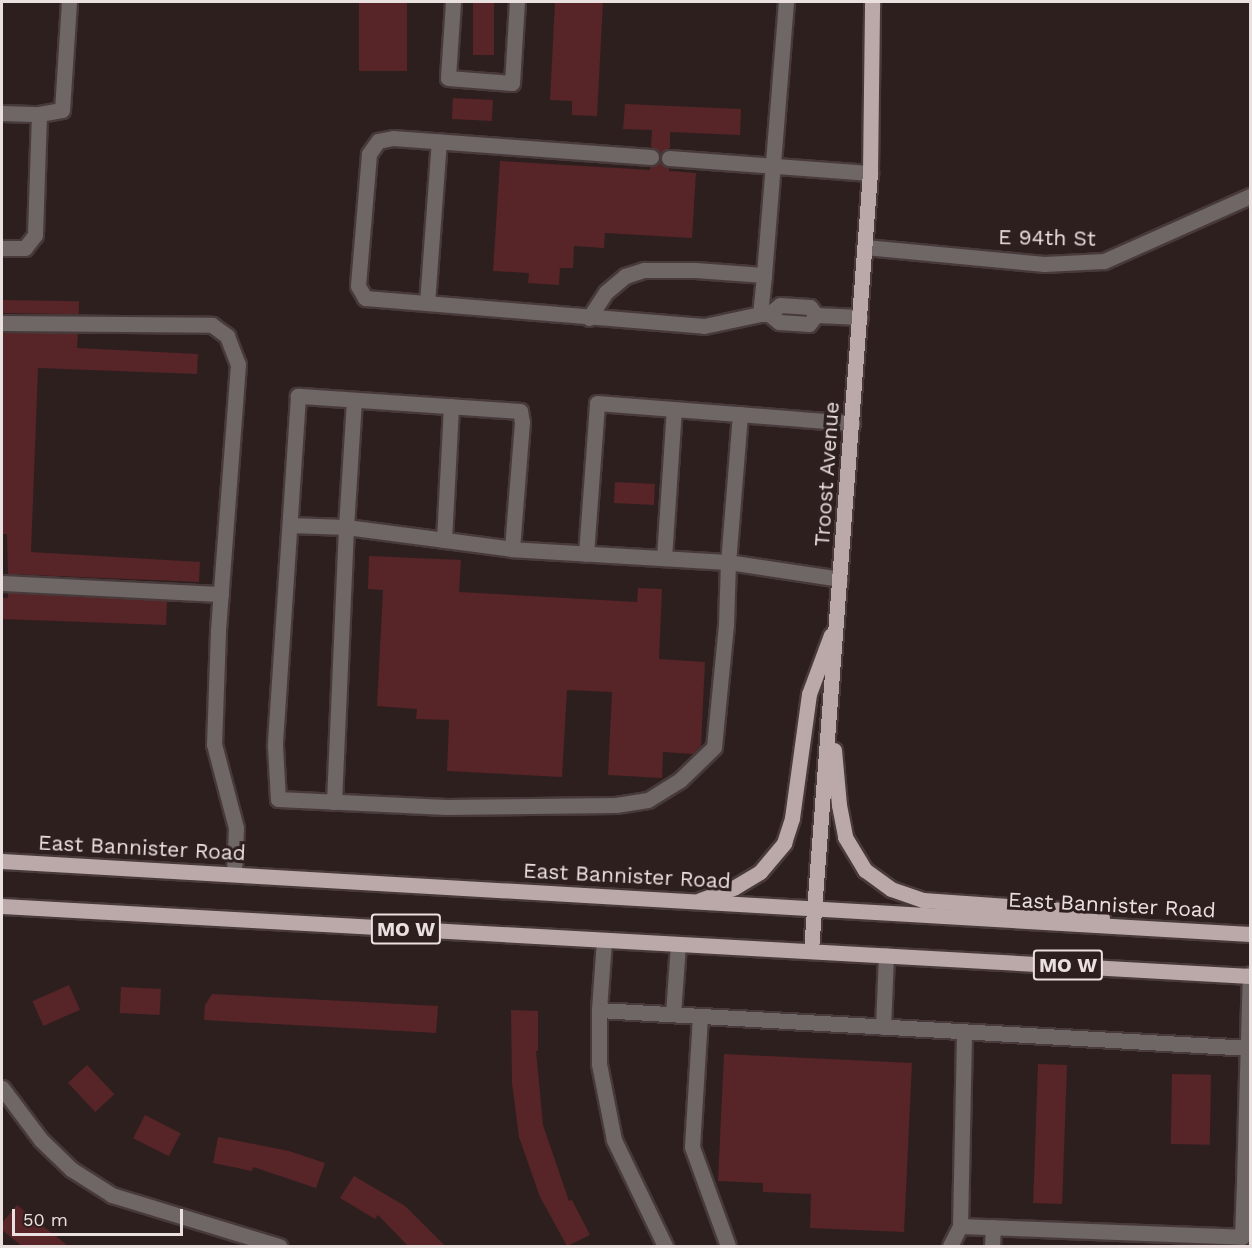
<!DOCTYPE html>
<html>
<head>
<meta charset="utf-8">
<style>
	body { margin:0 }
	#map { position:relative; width:1252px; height:1248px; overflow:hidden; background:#2e1f1f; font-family:"Work Sans",sans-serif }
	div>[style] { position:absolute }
	.building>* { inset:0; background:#572428; transform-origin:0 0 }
	.roads { filter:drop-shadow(2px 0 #483a3a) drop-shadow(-2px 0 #483a3a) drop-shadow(0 2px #483a3a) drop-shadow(0 -2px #483a3a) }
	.minor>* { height:15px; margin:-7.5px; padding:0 7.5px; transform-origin:7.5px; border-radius:7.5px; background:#6f6666 }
	.major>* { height:15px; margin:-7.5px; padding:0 7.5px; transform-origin:7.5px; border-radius:7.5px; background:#bba9a9 }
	span { translate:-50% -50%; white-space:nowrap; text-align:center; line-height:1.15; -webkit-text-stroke:6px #2e1f1f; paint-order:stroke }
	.shield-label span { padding:2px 4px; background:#2e1f1f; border:2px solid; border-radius:4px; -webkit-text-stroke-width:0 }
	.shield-label { font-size:20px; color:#ebe0e0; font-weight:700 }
	.street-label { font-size:21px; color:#ebe0e0 }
	.frame { position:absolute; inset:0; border:3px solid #ebe0e0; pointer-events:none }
	.scale { position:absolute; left:12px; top:1209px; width:171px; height:27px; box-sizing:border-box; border:3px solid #ebe0e0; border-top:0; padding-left:8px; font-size:18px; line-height:21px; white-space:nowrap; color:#ebe0e0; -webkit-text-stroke:4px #2e1f1f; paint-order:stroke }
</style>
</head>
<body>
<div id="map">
	<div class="building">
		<div style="left:359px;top:2px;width:48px;height:69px"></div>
		<div style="left:473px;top:2px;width:21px;height:53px"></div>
		<div style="clip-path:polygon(555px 2px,603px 2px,597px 116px,572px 115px,572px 101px,550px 100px)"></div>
		<div style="left:453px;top:98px;width:40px;height:21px;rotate:3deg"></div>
		<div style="clip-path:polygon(625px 104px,741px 109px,740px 135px,670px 132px,670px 148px,660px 154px,651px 147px,652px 130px,623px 129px)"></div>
		<div style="clip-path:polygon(500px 161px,650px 170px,650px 167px,660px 161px,669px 168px,669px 171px,696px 173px,692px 238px,605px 233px,604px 248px,574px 246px,573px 268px,560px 268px,559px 285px,528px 283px,529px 273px,493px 271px)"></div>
		<div style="left:2px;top:300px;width:77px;height:13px;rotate:1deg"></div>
		<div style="clip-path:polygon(2px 333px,78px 333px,77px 348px,198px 354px,197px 374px,38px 368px,31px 552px,200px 562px,199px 582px,8px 574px,7px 534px,2px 534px)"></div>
		<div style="left:615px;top:482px;width:40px;height:21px;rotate:3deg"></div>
		<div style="clip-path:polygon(369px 556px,461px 560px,459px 592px,637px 602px,638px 588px,662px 589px,659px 659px,705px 662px,701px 746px,693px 754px,663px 752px,662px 778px,608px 775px,612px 692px,567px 690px,562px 777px,447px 771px,449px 720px,416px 719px,417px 709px,377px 706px,383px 590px,368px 589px)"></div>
		<div style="clip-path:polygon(8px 593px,167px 601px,166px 625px,2px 619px,2px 598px,8px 598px)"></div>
		<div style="left:69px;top:985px;width:27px;height:40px;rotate:66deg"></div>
		<div style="left:121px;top:987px;width:40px;height:26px;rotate:3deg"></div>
		<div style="clip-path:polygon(212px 994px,438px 1006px,436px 1033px,204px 1020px,205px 1005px)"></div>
		<div style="clip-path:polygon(511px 1010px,538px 1011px,538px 1051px,536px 1051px,543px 1125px,569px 1201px,572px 1200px,590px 1235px,567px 1246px,540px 1197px,519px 1137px,512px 1083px)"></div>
		<div style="clip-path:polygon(724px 1054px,912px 1063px,904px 1232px,810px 1228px,811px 1194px,763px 1192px,763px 1183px,718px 1181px)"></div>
		<div style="left:1038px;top:1064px;width:29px;height:139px;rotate:2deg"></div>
		<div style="left:87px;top:1065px;width:40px;height:26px;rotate:47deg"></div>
		<div style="left:1172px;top:1074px;width:39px;height:70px;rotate:1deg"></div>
		<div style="left:145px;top:1115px;width:40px;height:26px;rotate:27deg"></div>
		<div style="clip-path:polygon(218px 1137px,289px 1151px,325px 1163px,316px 1188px,253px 1167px,252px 1171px,213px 1163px)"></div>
		<div style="clip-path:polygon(354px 1176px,405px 1206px,445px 1246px,408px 1246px,378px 1215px,375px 1219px,340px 1198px)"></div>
		<div style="clip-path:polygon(17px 1205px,68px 1246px,22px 1246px,2px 1230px,2px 1223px)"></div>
	</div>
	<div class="roads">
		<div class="minor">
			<div style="left:453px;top:2px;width:76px;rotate:93.8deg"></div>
			<div style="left:448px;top:78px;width:64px;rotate:4.5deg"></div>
			<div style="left:512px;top:83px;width:81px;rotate:-86.5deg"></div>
			<div style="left:2px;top:113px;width:37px;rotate:2deg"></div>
			<div style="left:39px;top:114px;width:121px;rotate:91.9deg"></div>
			<div style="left:35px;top:235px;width:16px;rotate:128deg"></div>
			<div style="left:25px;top:248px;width:23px;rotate:180deg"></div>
			<div style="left:39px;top:114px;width:23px;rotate:-10deg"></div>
			<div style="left:62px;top:110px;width:108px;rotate:-86.3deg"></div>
			<div style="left:651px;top:157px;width:259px;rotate:-175.8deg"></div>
			<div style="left:393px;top:138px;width:15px;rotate:169deg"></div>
			<div style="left:378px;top:141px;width:16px;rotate:125deg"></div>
			<div style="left:369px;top:154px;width:132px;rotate:94.8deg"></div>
			<div style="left:358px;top:286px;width:14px;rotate:60deg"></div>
			<div style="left:365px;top:298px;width:340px;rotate:4.7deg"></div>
			<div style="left:704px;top:326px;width:57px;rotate:-12.1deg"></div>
			<div style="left:760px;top:314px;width:9px"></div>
			<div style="left:769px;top:314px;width:13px;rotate:39deg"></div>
			<div style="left:779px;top:322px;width:30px;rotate:4deg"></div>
			<div style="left:809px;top:324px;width:11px;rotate:-52deg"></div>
			<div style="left:669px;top:158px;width:202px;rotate:4.3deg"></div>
			<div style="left:865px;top:247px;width:180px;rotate:5.4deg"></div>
			<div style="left:1044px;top:264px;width:60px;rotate:-2.9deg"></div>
			<div style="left:1104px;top:261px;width:160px;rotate:-24deg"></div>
			<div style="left:427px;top:303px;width:162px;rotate:-85.8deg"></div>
			<div style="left:760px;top:314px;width:39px;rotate:-84deg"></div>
			<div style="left:769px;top:314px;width:14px;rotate:-39deg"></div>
			<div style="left:780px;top:305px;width:30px;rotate:4deg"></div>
			<div style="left:810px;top:307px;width:10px;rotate:53deg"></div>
			<div style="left:816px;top:315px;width:44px;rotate:2.6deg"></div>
			<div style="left:589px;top:318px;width:31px;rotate:-57deg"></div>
			<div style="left:606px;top:292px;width:25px;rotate:-40deg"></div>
			<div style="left:625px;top:276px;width:20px;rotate:-18deg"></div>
			<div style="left:644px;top:270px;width:51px"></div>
			<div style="left:695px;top:270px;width:69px;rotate:4.1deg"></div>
			<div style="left:764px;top:275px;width:274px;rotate:-85.4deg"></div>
			<div style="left:2px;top:323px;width:210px;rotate:0.5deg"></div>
			<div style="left:212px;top:325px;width:19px;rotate:36deg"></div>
			<div style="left:227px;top:336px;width:30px;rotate:69deg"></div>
			<div style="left:238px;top:364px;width:268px;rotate:94.3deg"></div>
			<div style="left:218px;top:631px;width:113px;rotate:92deg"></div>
			<div style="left:214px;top:744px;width:87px;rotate:75.3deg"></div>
			<div style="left:236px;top:828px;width:46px;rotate:92.5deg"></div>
			<div style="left:740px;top:414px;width:148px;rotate:94.6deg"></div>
			<div style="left:728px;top:562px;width:216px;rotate:-176.6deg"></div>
			<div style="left:512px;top:549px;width:127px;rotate:-85.5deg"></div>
			<div style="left:522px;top:422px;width:11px;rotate:-100deg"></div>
			<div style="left:520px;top:411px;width:223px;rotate:-176.1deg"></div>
			<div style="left:298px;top:396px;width:351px;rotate:93.8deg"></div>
			<div style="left:275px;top:746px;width:53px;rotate:86.8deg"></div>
			<div style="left:278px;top:799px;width:168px;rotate:2.7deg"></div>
			<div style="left:446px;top:807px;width:170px;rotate:-0.7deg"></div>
			<div style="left:616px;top:805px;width:32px;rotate:-9deg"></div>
			<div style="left:648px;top:800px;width:38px;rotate:-32deg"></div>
			<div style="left:680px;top:780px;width:47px;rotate:-44.1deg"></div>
			<div style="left:714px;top:747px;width:123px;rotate:-84.4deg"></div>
			<div style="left:726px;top:625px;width:63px;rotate:-88.2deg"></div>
			<div style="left:728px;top:562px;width:113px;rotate:8.6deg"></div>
			<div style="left:290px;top:525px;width:56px;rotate:2deg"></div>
			<div style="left:346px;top:527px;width:127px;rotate:-86.4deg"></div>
			<div style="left:444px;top:540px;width:134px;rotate:-87deg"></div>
			<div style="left:586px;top:554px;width:151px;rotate:-85.8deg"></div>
			<div style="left:597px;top:403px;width:256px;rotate:4.5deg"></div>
			<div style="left:664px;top:558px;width:149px;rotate:-86.2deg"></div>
			<div style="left:2px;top:583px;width:219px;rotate:2.9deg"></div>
			<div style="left:334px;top:802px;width:275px;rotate:-87.5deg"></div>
			<div style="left:346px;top:527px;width:167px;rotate:7.5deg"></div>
			<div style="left:604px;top:940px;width:70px;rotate:94.1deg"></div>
			<div style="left:599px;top:1010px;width:54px;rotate:90deg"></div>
			<div style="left:599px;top:1064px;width:77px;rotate:78.8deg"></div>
			<div style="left:614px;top:1140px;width:118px;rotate:64.3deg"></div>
			<div style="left:599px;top:1010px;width:652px;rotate:3.34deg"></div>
			<div style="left:673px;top:1014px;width:70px;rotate:-85.9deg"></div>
			<div style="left:700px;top:1016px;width:131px;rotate:93.5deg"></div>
			<div style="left:692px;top:1147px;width:105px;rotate:70deg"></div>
			<div style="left:883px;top:1027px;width:72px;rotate:-87.6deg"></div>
			<div style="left:2px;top:1088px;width:65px;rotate:53.1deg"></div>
			<div style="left:41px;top:1140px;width:42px;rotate:44deg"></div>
			<div style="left:71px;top:1169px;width:49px;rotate:32.4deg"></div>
			<div style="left:112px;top:1195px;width:175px;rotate:17deg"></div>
			<div style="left:1244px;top:1183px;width:209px;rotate:-88.4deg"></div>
			<div style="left:960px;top:1226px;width:282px;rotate:2.2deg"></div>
			<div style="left:1242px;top:1237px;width:54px;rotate:-87.9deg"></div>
			<div style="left:1244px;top:1183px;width:6px"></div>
			<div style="left:950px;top:1246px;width:22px;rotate:-63deg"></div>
			<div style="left:960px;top:1226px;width:194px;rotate:-88.8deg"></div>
			<div style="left:992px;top:1246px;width:19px;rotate:-87deg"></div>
		</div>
		<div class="major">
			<div style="left:834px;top:750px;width:55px;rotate:84.8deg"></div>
			<div style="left:839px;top:805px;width:33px;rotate:79deg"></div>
			<div style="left:845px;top:837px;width:39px;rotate:59deg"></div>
			<div style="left:865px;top:870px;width:32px;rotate:36deg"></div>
			<div style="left:891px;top:889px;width:34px;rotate:19deg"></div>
			<div style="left:923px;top:900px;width:141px;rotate:4.1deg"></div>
			<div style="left:1064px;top:910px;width:39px;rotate:12deg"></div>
			<div style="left:2px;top:861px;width:1250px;rotate:3.35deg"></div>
			<div style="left:700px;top:900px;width:37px;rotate:-20deg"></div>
			<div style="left:735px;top:887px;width:29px;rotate:-31deg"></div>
			<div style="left:760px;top:872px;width:38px;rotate:-50deg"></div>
			<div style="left:784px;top:843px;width:26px;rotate:-72deg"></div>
			<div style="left:792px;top:818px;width:125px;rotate:-82.2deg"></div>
			<div style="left:809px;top:694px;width:63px;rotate:-69.6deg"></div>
			<div style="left:2px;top:906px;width:1250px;rotate:3.21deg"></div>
			<div style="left:811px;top:950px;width:779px;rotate:-85.66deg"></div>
			<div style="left:870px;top:173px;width:171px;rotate:-89.3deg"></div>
		</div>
	</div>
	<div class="shield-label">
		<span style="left:406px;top:929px">MO W</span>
		<span style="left:1068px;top:965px">MO W</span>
	</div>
	<div class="street-label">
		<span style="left:1047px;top:238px;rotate:1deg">E 94th St</span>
		<span style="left:827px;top:474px;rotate:-86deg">Troost Avenue</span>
		<span style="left:142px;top:848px;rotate:3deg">East Bannister Road</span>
		<span style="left:627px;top:876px;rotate:3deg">East Bannister Road</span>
		<span style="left:1112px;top:905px;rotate:3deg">East Bannister Road</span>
	</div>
	<div class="frame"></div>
	<div class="scale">50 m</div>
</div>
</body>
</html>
